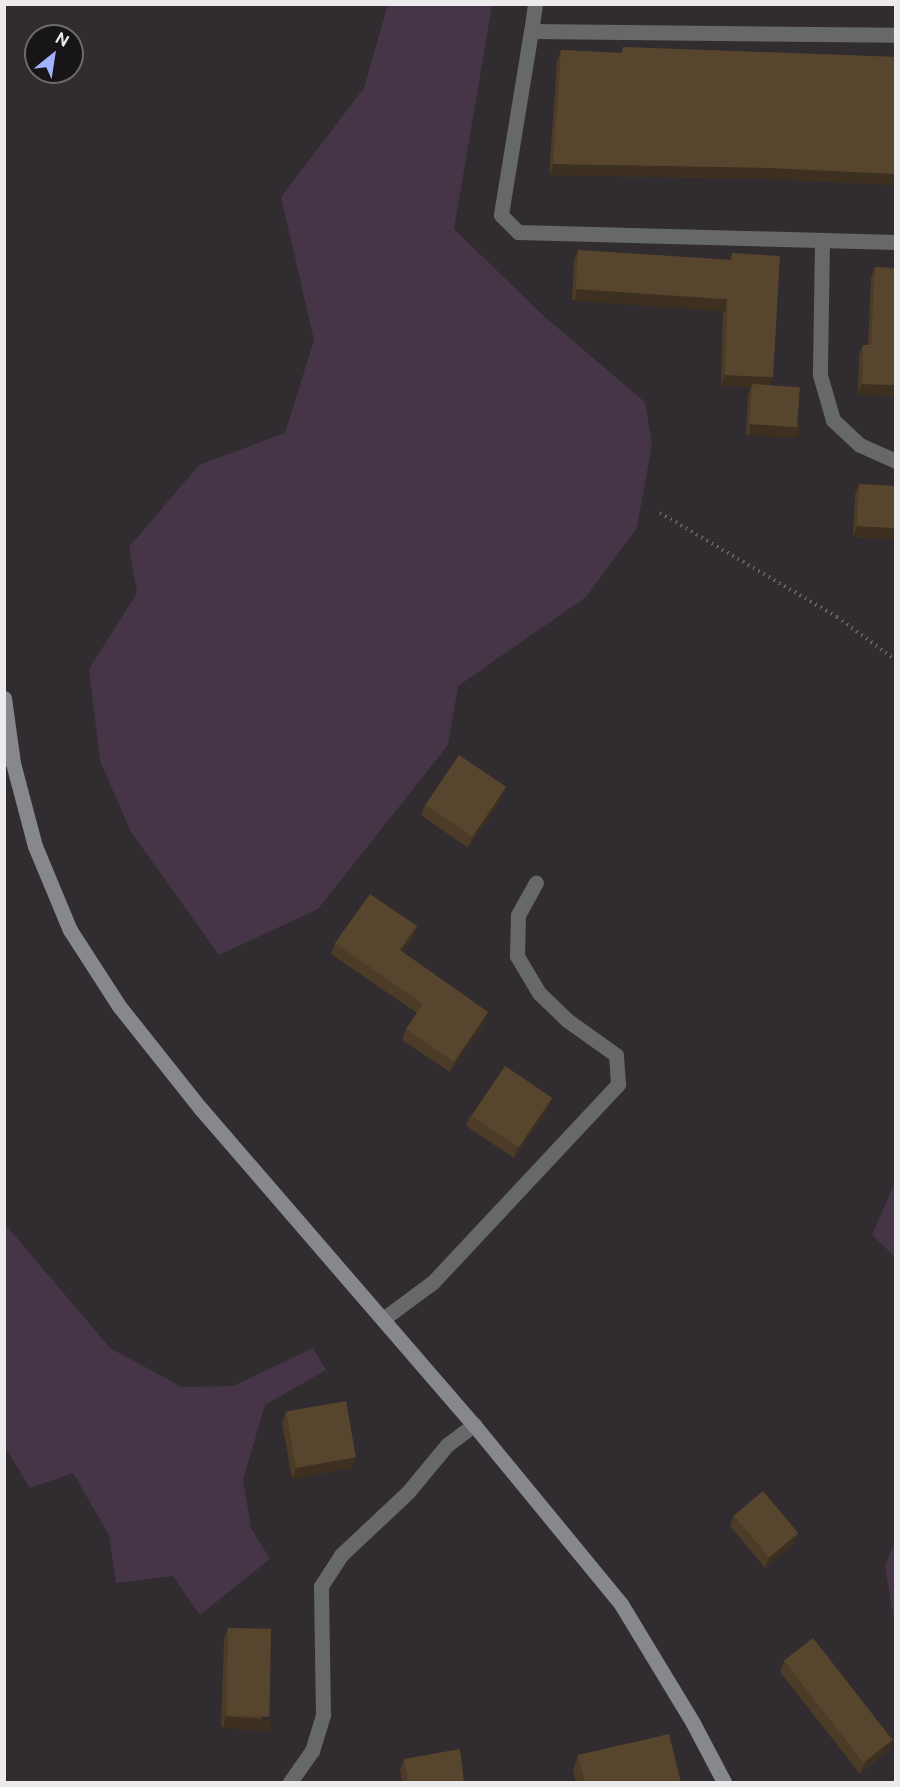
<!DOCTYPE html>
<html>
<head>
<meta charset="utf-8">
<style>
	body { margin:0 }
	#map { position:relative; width:900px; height:1787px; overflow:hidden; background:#302c30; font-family:"Public Sans",sans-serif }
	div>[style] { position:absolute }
	.green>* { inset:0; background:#463546 }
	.path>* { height:4px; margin-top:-2px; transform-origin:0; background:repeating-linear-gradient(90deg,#686568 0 1.5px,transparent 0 6px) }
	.street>* { height:15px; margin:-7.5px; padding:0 7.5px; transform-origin:7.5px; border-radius:7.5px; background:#66686a }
	.secondary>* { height:15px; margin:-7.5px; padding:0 7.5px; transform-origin:7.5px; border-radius:7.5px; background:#86888b }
	.wall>* { inset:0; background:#4c3b27 }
	.shaded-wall>* { inset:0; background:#3e3020; transform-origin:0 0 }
	.building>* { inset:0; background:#58452d; transform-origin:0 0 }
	span { translate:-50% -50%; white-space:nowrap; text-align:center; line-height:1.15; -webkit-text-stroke:6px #171517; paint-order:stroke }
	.frame { position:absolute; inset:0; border:6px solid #eceaec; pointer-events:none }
	.north { position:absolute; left:24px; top:24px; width:60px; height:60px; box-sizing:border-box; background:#171517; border:2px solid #6c6a6c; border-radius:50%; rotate:30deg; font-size:16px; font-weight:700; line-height:24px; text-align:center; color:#eceaec }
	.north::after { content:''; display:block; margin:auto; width:21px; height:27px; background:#a2b2fd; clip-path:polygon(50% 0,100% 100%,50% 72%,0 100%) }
</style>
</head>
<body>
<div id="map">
	<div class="green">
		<div style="clip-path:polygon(388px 4px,492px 5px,454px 229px,546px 318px,645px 402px,652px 444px,637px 528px,586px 597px,458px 686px,448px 745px,318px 909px,219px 955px,131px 832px,100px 761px,89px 669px,137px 593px,129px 547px,199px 465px,285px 433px,314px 340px,281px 197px,364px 88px)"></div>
		<div style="clip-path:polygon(895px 1182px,895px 1257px,872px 1235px)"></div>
		<div style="clip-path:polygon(5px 1224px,110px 1348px,182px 1387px,233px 1386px,313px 1348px,326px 1370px,265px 1405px,243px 1480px,251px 1528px,270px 1559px,200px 1615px,173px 1576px,116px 1583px,109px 1535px,73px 1473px,30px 1488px,5px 1447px)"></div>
		<div style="clip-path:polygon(895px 1541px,896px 1625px,895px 1625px,885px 1567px)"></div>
	</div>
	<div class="path">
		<div style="left:660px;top:513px;width:205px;rotate:30.4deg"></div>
		<div style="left:837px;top:617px;width:73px;rotate:36.1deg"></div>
	</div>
	<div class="street">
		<div style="left:535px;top:4px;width:27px;rotate:98deg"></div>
		<div style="left:531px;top:31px;width:365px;rotate:0.6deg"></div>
		<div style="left:531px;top:31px;width:186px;rotate:99.3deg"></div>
		<div style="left:501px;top:215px;width:24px;rotate:45deg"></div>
		<div style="left:518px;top:232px;width:378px;rotate:1.5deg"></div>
		<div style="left:822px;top:241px;width:134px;rotate:90.9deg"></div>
		<div style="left:820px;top:375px;width:47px;rotate:73.9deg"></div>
		<div style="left:833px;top:420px;width:37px;rotate:43deg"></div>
		<div style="left:860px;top:445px;width:39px;rotate:24deg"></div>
		<div style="left:383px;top:1319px;width:62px;rotate:-36.5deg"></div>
		<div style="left:433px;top:1282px;width:271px;rotate:-46.9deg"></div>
		<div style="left:618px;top:1084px;width:29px;rotate:-94deg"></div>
		<div style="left:616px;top:1055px;width:60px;rotate:-144.5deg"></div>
		<div style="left:567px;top:1020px;width:39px;rotate:-136deg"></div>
		<div style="left:539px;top:993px;width:43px;rotate:-120.7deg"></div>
		<div style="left:517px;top:956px;width:41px;rotate:-88.6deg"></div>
		<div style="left:518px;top:915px;width:37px;rotate:-61deg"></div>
		<div style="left:290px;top:1782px;width:38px;rotate:-55deg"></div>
		<div style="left:312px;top:1751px;width:38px;rotate:-73deg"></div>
		<div style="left:323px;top:1715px;width:129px;rotate:-90.9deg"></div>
		<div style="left:321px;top:1586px;width:37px;rotate:-57deg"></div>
		<div style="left:341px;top:1555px;width:92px;rotate:-43.2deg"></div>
		<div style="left:408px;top:1492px;width:61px;rotate:-50.3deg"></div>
		<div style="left:447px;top:1445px;width:34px;rotate:-37deg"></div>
	</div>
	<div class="secondary">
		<div style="left:4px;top:698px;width:66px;rotate:82.1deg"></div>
		<div style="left:13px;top:763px;width:86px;rotate:75.2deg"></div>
		<div style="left:35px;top:846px;width:91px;rotate:67.4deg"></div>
		<div style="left:70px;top:930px;width:90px;rotate:57.2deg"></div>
		<div style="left:119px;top:1006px;width:132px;rotate:51.5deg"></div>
		<div style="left:201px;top:1109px;width:418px;rotate:49.2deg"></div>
		<div style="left:474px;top:1425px;width:232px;rotate:50.6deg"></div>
		<div style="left:621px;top:1604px;width:139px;rotate:58.8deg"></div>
		<div style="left:693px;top:1723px;width:67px;rotate:62.3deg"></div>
	</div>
	<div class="wall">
		<div style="clip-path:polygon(623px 47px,896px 57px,896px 185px,767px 179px,549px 175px,557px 61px,561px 50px,621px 53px)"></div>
		<div style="clip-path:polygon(578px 250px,730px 260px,732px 253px,770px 385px,799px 426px,795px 437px,746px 435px,748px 395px,751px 387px,721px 386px,723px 310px,572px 300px,574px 261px)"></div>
		<div style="clip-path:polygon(875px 267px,896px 397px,858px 395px,859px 355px,863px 345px,868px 345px,871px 278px)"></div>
		<div style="clip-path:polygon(859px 484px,896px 486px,896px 540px,853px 537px,855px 495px)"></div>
		<div style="clip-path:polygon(502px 798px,468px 848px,421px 815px,425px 805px)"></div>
		<div style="clip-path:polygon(417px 926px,413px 937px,402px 952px,484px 1023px,450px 1072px,402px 1040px,406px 1029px,417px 1013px,331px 954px,335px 943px)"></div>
		<div style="clip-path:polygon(548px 1109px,514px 1158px,466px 1126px,470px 1115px)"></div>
		<div style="clip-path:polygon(286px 1412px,352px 1468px,292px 1479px,282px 1423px)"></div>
		<div style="clip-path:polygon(734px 1515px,794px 1544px,765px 1568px,730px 1526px)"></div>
		<div style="clip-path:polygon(228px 1628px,267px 1731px,221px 1727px,224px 1639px)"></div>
		<div style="clip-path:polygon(784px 1661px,893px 1739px,889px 1750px,860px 1774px,780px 1672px)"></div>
		<div style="clip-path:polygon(578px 1755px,681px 1782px,576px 1782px,573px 1770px)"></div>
		<div style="clip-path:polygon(404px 1759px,464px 1782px,402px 1782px,400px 1769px)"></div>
	</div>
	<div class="shaded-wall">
		<div style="clip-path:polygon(553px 164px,771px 168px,896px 174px,896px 185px,767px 179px,549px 175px)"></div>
		<div style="left:576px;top:289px;width:151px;height:12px;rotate:4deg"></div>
		<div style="clip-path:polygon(725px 375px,773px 377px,769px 388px,752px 384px,751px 387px,721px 386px)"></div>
		<div style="clip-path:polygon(862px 384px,896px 385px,896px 397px,858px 395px)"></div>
		<div style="left:750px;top:424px;width:49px;height:12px;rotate:2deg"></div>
		<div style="clip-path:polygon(857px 526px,896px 528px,896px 540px,853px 537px)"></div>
		<div style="clip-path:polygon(506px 787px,502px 798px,468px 848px,472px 837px)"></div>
		<div style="clip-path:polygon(417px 926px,413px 937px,396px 961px,400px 950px)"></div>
		<div style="clip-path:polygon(488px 1012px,484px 1023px,450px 1072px,454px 1062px)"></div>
		<div style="clip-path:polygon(552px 1098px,548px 1109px,514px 1158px,518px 1147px)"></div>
		<div style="clip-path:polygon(356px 1457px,352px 1468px,292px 1479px,296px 1468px)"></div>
		<div style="clip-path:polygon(798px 1533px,794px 1544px,765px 1568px,769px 1557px)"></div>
		<div style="left:225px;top:1716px;width:46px;height:12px;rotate:5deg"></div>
		<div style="clip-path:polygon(893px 1739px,889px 1750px,860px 1774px,864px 1763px)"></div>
	</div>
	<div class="building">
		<div style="clip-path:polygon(623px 47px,896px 57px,896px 174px,771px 168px,553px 164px,561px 50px,623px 53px)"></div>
		<div style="clip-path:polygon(578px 250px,732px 260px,732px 253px,780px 256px,773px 377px,725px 375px,727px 299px,576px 289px)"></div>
		<div style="clip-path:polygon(875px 267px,896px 268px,896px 385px,862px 384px,863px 345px,871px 345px)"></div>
		<div style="left:752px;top:384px;width:48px;height:40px;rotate:4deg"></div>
		<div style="left:859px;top:484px;width:37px;height:42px;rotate:3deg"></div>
		<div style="left:459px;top:755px;width:57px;height:60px;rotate:34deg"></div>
		<div style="clip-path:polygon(370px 894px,417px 926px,400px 950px,488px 1012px,454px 1062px,406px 1029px,423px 1004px,335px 943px)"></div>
		<div style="left:505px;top:1066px;width:57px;height:60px;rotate:34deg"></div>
		<div style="left:346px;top:1401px;width:57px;height:61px;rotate:80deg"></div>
		<div style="left:763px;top:1491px;width:55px;height:38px;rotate:50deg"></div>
		<div style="left:228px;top:1628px;width:43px;height:88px;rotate:1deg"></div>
		<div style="left:813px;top:1638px;width:129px;height:37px;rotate:52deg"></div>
		<div style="clip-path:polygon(669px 1734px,681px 1782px,585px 1782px,578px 1755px)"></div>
		<div style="clip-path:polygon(460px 1749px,464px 1782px,408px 1782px,404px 1759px)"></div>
	</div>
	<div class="frame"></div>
	<div class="north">N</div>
</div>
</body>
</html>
